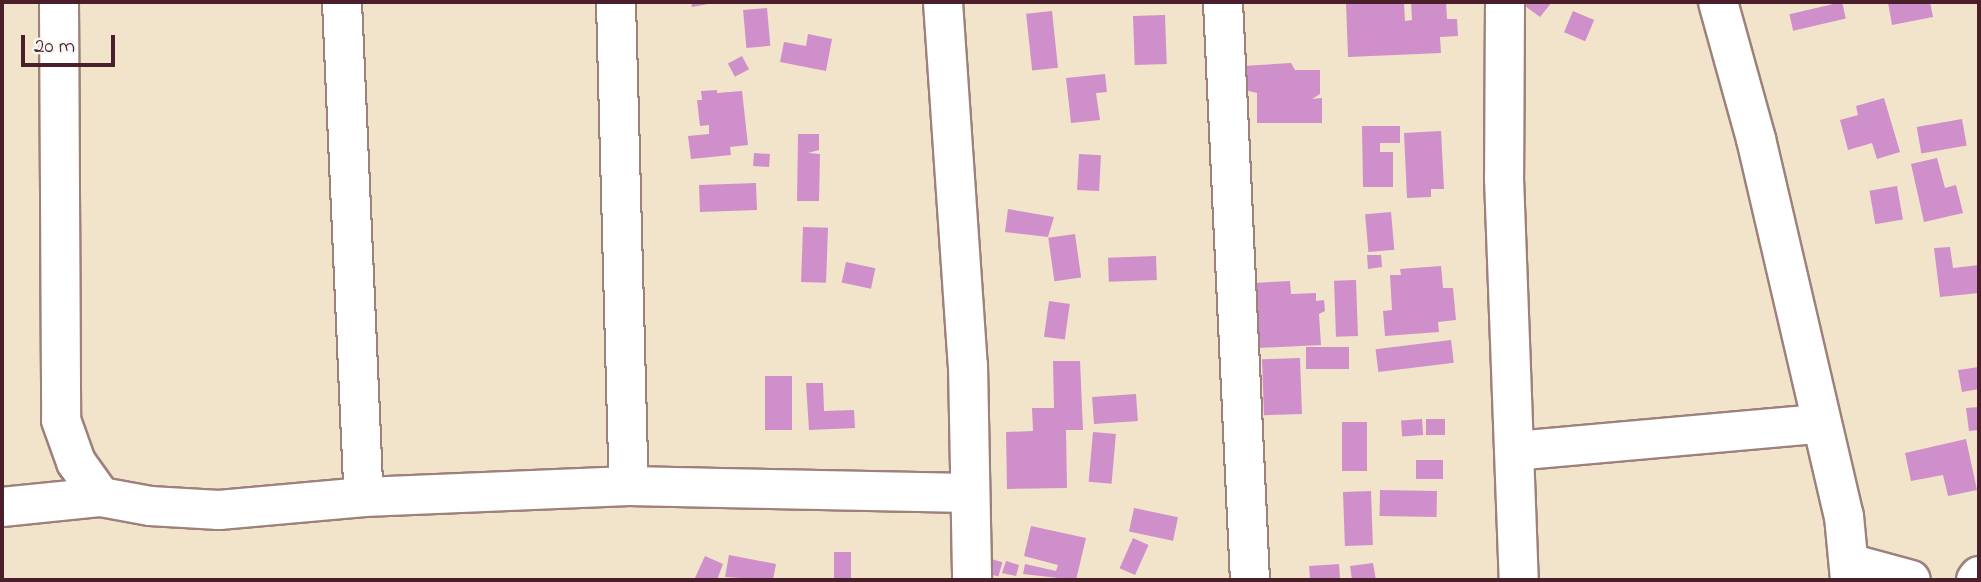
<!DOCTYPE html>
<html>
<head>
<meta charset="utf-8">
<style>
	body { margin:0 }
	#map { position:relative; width:1981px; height:582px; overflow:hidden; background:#f2e3cb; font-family:"Indie Flower",sans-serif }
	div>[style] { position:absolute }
	.building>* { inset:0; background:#cf8fca; transform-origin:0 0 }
	.roads { filter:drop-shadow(2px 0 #9e817b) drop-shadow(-2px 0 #9e817b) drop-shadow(0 2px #9e817b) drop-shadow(0 -2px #9e817b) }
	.minor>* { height:38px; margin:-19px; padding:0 19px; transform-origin:19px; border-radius:19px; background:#fff }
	span { translate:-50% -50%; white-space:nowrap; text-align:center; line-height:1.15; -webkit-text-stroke:6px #f6f6f2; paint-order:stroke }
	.frame { position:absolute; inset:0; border:4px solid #4a1f2b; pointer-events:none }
	.scale { position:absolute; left:21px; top:35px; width:94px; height:32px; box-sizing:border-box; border:4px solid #4a1f2b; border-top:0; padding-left:9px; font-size:21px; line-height:24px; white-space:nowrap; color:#4a1f2b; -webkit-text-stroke:5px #f6f6f2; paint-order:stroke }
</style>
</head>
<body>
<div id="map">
	<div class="building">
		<div style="clip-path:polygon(691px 2px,714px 2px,714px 3px,692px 7px)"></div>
		<div style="clip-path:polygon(1346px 2px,1404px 2px,1405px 21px,1412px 20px,1411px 2px,1446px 2px,1447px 19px,1457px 19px,1458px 36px,1440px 37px,1441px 53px,1348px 57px)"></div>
		<div style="clip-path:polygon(1528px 2px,1552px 2px,1540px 17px,1525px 6px)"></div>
		<div style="left:1842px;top:2px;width:17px;height:54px;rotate:77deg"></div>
		<div style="clip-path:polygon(1888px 2px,1930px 2px,1933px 17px,1892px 25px)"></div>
		<div style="left:767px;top:8px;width:38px;height:24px;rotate:85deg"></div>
		<div style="left:1052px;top:11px;width:57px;height:26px;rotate:84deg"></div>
		<div style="left:1573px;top:11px;width:23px;height:23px;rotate:23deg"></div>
		<div style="left:1165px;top:15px;width:49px;height:32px;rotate:88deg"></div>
		<div style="clip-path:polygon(808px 34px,832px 39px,826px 71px,780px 62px,784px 42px,806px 46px)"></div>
		<div style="left:742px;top:56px;width:15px;height:16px;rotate:62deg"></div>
		<div style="clip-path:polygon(1291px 63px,1295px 70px,1320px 70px,1320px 94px,1312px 99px,1322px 98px,1322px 123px,1257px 123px,1257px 93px,1245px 90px,1243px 66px)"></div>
		<div style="clip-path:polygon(1105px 74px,1107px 92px,1096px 93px,1100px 120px,1071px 123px,1066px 78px)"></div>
		<div style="clip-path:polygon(717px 90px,717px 93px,742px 91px,748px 145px,730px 147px,731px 155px,691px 159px,688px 136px,709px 134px,709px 125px,700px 126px,697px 100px,702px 100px,701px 91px)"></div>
		<div style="clip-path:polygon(1884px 98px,1900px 152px,1877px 159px,1872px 143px,1848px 150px,1840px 120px,1858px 115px,1856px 106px)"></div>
		<div style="left:1962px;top:119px;width:27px;height:46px;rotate:80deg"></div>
		<div style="clip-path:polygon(1362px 126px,1400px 126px,1400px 143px,1380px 143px,1380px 152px,1393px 152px,1393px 187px,1363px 187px)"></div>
		<div style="clip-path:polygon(1441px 131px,1444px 189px,1431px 189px,1431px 197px,1407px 198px,1404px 133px)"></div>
		<div style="clip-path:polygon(798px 134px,819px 134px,819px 150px,808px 153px,820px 154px,819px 201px,797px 201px)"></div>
		<div style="left:754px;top:153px;width:16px;height:13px;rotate:4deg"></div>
		<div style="left:1079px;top:154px;width:22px;height:36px;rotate:3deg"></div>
		<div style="clip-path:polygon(1937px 158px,1945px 188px,1956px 185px,1963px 213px,1924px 222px,1911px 164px)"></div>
		<div style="left:756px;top:183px;width:27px;height:57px;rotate:88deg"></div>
		<div style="left:1897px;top:186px;width:34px;height:28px;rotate:80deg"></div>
		<div style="clip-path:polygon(1008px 209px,1054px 217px,1048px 237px,1005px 232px)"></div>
		<div style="left:1391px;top:212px;width:38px;height:26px;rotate:85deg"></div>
		<div style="left:803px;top:227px;width:25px;height:55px;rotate:2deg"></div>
		<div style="left:1075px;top:234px;width:44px;height:27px;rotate:82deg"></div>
		<div style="clip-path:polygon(1950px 247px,1953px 268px,1979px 265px,1979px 293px,1940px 297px,1934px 248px)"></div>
		<div style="clip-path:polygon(1367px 255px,1381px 255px,1382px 267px,1368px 269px)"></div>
		<div style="left:1156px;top:256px;width:24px;height:48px;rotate:88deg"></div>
		<div style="left:846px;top:262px;width:30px;height:21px;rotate:12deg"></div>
		<div style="clip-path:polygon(1441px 266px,1443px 288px,1453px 288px,1456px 320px,1438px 322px,1439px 332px,1385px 336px,1383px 311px,1392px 310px,1390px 275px,1401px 275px,1400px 269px)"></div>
		<div style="left:1356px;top:280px;width:56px;height:22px;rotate:88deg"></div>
		<div style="clip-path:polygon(1290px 281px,1291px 294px,1316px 293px,1316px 301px,1324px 300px,1325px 311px,1319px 314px,1321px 345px,1258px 348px,1254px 283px)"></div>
		<div style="left:1049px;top:301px;width:21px;height:36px;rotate:8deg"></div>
		<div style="left:1451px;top:340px;width:23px;height:76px;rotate:83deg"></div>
		<div style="left:1306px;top:347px;width:43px;height:22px"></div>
		<div style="left:1300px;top:358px;width:56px;height:38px;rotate:88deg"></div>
		<div style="clip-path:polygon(1053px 361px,1080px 361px,1083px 430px,1066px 430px,1067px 488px,1007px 489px,1006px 432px,1033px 431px,1032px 408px,1054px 408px)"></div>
		<div style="clip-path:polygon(1979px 367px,1979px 389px,1962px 392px,1958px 370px)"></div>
		<div style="left:765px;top:376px;width:27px;height:54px"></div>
		<div style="clip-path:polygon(806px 383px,823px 383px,824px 411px,854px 410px,855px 428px,809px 430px)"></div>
		<div style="left:1136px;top:394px;width:27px;height:44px;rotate:86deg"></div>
		<div style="clip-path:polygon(1979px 407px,1979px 430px,1969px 431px,1966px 408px)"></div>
		<div style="left:1422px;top:419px;width:16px;height:21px;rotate:86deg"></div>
		<div style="left:1426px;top:419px;width:19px;height:16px"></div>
		<div style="left:1342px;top:422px;width:25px;height:49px"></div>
		<div style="left:1093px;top:432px;width:23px;height:50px;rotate:5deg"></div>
		<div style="clip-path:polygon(1966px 439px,1977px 490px,1948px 496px,1943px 475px,1911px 481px,1905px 453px)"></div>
		<div style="left:1443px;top:460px;width:19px;height:27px;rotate:90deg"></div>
		<div style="left:1380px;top:490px;width:57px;height:26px;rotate:1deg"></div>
		<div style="left:1371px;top:491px;width:54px;height:28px;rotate:88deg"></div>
		<div style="left:1134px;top:508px;width:45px;height:24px;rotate:12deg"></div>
		<div style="clip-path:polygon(1031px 526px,1086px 538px,1076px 580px,1023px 574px,1025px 564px,1056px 571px,1058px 565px,1024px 556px)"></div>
		<div style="left:1133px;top:538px;width:17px;height:33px;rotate:24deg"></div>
		<div style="left:834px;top:552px;width:17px;height:27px"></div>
		<div style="clip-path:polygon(729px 555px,776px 564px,773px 580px,725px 577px)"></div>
		<div style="clip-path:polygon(705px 556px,723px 564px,717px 580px,694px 580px)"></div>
		<div style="left:988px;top:558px;width:15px;height:15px;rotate:16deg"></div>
		<div style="clip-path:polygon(1006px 561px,1019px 565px,1016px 576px,1002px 573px)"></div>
		<div style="clip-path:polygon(1373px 563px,1376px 580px,1352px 580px,1350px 566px)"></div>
		<div style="left:1339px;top:564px;width:16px;height:30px;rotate:86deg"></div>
	</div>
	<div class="roads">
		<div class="minor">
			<div style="left:59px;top:2px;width:418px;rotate:89.7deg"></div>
			<div style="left:61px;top:420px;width:45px;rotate:70.3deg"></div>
			<div style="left:76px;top:462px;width:43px;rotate:54.5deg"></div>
			<div style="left:342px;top:2px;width:495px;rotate:87.5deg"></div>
			<div style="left:616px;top:2px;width:484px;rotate:88.5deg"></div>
			<div style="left:943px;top:2px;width:364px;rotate:86.1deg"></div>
			<div style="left:968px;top:365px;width:215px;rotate:88.9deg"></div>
			<div style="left:1223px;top:2px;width:579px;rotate:87.33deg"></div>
			<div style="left:1505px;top:2px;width:176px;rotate:90.3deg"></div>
			<div style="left:1504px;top:178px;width:402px;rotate:87.9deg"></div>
			<div style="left:1718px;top:2px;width:142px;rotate:74.5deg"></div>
			<div style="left:1756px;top:139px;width:387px;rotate:76.9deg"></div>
			<div style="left:1844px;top:516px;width:64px;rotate:84.6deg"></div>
			<div style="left:1515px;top:451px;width:305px;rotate:-5.1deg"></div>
			<div style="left:2px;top:507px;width:100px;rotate:-5.8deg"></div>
			<div style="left:101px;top:497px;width:50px;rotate:10.4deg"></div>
			<div style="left:150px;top:506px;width:69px;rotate:3.3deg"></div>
			<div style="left:219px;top:510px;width:146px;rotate:-5.1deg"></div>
			<div style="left:364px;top:497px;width:265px;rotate:-2.4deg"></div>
			<div style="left:629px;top:486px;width:340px;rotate:1.2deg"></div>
			<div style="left:1849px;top:563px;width:64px;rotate:15.3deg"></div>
			<div style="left:1976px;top:580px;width:5px;rotate:-53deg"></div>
		</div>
	</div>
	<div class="frame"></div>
	<div class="scale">20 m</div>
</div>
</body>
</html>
